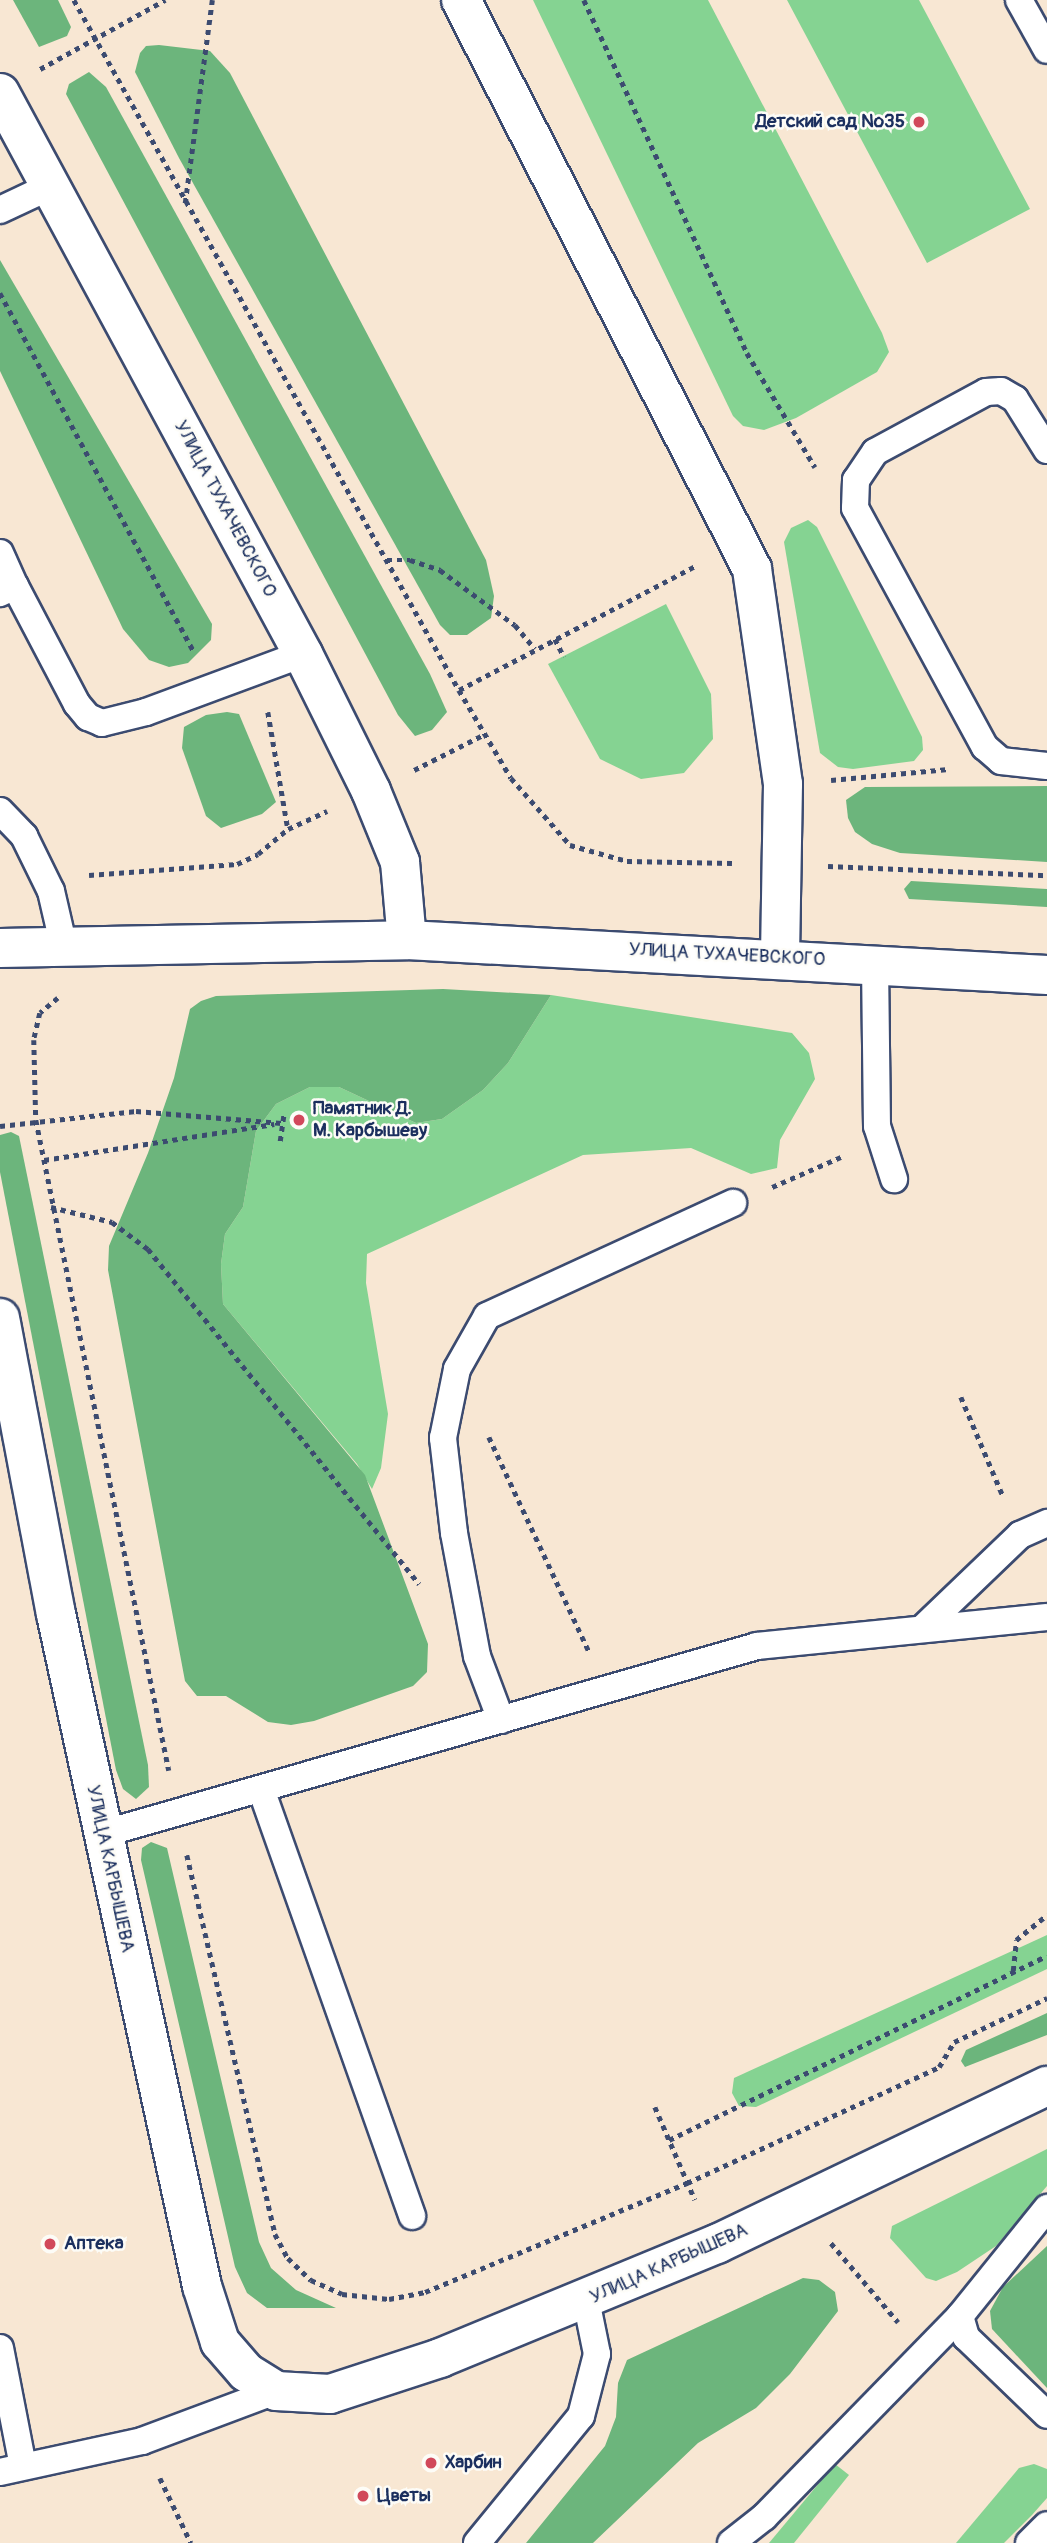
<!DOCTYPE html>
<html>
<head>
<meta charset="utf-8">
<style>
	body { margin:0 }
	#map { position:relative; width:1047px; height:2543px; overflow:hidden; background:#f8e7d3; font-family:Pangolin,sans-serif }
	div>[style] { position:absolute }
	.green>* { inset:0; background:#85d392 }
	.forest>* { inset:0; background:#6cb57c }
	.path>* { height:4.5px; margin-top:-2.25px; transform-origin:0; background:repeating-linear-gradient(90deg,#3c4b70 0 5px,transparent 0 10px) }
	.roads { filter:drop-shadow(2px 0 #3c4b70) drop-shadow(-2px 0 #3c4b70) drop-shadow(0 2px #3c4b70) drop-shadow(0 -2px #3c4b70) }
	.service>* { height:26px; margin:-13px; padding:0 13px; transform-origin:13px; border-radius:13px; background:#fff }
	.minor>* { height:38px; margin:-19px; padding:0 19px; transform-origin:19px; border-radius:19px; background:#fff }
	.tertiary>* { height:38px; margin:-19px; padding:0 19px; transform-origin:19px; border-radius:19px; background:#fff }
	.primary>* { height:38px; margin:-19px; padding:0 19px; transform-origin:19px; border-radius:19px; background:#fff }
	.dots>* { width:19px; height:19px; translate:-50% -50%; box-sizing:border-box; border:4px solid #fdfcf7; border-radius:50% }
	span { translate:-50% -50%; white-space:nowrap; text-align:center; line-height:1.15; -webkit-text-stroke:5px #fdfcf7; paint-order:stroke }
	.poi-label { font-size:19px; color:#1b2f5e; font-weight:700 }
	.right { translate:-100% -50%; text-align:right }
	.left { translate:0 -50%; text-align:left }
	.street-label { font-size:19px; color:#1b2f5e }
</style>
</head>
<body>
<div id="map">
	<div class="green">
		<div style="clip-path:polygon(533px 0,708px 0,882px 333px,889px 352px,877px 372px,796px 418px,764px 430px,743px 426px,733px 416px)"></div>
		<div style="clip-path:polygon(787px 0,919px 0,1030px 209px,927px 263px)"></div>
		<div style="clip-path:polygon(808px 520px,817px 527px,922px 737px,923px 750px,914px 761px,853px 769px,838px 767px,820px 753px,784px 542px,791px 528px)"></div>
		<div style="clip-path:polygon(666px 604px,711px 694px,713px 739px,684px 773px,641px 779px,600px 759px,548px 664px)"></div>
		<div style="clip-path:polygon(551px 995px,792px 1033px,809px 1053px,815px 1079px,780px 1140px,777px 1168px,751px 1174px,691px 1148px,583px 1155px,367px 1254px,366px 1283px,388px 1414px,381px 1468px,372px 1489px,357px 1464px,223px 1304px,221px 1264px,225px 1234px,243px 1207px,256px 1131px,276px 1104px,310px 1087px,339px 1087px,416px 1123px,442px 1119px,483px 1090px,508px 1063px)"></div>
		<div style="clip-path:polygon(1047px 1935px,1047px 1969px,756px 2107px,739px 2106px,732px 2093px,734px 2078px)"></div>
		<div style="clip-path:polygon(1047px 2149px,1047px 2186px,996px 2246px,957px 2272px,936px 2281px,926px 2278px,890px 2238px,892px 2226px)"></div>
		<div style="clip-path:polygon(835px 2464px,849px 2475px,794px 2543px,769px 2543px)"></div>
		<div style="clip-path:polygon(1034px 2464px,1047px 2469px,1047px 2498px,1032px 2515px,1004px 2543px,956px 2543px,1019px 2468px)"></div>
	</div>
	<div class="forest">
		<div style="clip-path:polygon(13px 0,58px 0,71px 27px,67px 36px,39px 47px)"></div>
		<div style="clip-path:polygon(159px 45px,210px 51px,230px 73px,486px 560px,494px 596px,491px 618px,467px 635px,450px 635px,440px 625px,179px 158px,135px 72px,140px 53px,146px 46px)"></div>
		<div style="clip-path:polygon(89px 72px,106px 87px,430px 674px,447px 712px,432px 730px,415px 736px,398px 715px,66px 94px,69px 84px)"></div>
		<div style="clip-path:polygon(0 260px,212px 624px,211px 640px,188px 663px,169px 667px,149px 660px,123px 629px,0 371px)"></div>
		<div style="clip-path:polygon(227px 712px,239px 714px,276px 802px,262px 814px,221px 828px,206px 816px,182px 748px,184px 727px,206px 715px)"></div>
		<div style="clip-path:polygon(1047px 786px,1047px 862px,900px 853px,872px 844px,855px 832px,848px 818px,846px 800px,865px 787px)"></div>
		<div style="clip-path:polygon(911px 881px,1047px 889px,1047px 907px,909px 899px,904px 889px)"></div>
		<div style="clip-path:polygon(443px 989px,551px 995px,508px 1063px,483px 1090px,442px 1119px,416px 1123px,339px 1087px,310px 1087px,276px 1104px,256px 1131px,243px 1207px,225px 1234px,221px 1264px,223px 1304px,365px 1475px,428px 1644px,427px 1672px,413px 1686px,314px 1721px,291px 1725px,268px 1722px,226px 1696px,197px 1696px,185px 1681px,108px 1270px,109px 1246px,148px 1153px,174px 1078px,190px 1009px,201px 1001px,216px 996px)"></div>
		<div style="clip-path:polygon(11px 1132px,19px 1136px,148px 1765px,149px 1787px,136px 1799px,123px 1789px,116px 1770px,0 1172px,0 1135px)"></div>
		<div style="clip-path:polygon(151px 1842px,167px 1848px,259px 2242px,271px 2268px,296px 2290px,336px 2308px,267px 2308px,247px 2293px,235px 2267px,141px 1860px,142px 1848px)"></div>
		<div style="clip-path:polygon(1047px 2013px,1047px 2035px,965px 2067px,961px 2061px,966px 2050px)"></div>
		<div style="clip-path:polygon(1047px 2246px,1047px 2388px,992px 2329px,990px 2311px,1003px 2287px)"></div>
		<div style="clip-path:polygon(803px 2278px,819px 2280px,835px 2292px,838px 2311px,790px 2374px,756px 2408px,698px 2443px,593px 2543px,526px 2543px,605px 2446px,616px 2417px,618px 2383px,627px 2360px)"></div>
	</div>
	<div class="path">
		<div style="left:74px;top:0;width:790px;rotate:60.84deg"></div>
		<div style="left:459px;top:690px;width:267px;rotate:-27.7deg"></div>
		<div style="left:584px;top:0;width:389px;rotate:65.2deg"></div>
		<div style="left:747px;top:353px;width:133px;rotate:59.2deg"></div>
		<div style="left:40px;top:69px;width:143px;rotate:-28.9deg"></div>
		<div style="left:185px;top:203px;width:205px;rotate:-82.4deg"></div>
		<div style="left:0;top:293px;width:406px;rotate:61.6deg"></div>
		<div style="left:387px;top:560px;width:23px"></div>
		<div style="left:410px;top:560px;width:32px;rotate:18deg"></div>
		<div style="left:440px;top:570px;width:93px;rotate:36.3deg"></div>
		<div style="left:515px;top:625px;width:31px;rotate:50deg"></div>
		<div style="left:555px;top:639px;width:20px;rotate:63deg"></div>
		<div style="left:459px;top:690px;width:102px;rotate:59.4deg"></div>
		<div style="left:511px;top:778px;width:89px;rotate:48.6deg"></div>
		<div style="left:570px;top:845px;width:59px;rotate:15.7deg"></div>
		<div style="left:627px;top:861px;width:105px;rotate:1.1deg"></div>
		<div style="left:268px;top:712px;width:119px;rotate:80.3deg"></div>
		<div style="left:414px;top:770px;width:80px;rotate:-26.9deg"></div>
		<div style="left:831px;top:780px;width:118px;rotate:-5.4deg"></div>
		<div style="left:828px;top:866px;width:219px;rotate:2.4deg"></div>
		<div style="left:89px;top:875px;width:148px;rotate:-4.3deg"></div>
		<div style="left:237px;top:864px;width:23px;rotate:-25deg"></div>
		<div style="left:258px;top:854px;width:39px;rotate:-40deg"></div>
		<div style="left:288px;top:829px;width:43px;rotate:-24.8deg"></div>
		<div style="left:58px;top:998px;width:23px;rotate:140deg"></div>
		<div style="left:40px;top:1013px;width:28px;rotate:103deg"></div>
		<div style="left:34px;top:1040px;width:80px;rotate:88.6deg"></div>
		<div style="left:36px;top:1120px;width:664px;rotate:78.45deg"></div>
		<div style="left:0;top:1126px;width:137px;rotate:-6.3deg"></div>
		<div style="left:136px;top:1111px;width:146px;rotate:4.7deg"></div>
		<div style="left:280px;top:1141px;width:29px;rotate:-82deg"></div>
		<div style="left:44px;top:1160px;width:233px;rotate:-8.9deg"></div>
		<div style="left:772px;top:1187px;width:75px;rotate:-23.5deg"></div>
		<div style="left:51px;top:1207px;width:63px;rotate:13.8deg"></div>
		<div style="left:112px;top:1222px;width:45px;rotate:36.9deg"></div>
		<div style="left:148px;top:1249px;width:431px;rotate:51deg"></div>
		<div style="left:961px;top:1397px;width:108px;rotate:67deg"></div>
		<div style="left:489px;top:1437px;width:236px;rotate:65deg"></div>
		<div style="left:187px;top:1855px;width:389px;rotate:76.9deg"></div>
		<div style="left:275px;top:2234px;width:27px;rotate:62deg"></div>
		<div style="left:288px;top:2258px;width:32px;rotate:44deg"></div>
		<div style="left:311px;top:2280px;width:34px;rotate:24deg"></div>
		<div style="left:342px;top:2294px;width:47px;rotate:6.1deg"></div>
		<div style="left:389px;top:2299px;width:37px;rotate:-11deg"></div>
		<div style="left:425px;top:2292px;width:284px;rotate:-22.6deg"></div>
		<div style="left:687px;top:2183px;width:277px;rotate:-24.7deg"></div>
		<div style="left:939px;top:2067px;width:29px;rotate:-59deg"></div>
		<div style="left:954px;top:2042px;width:103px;rotate:-25.3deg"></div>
		<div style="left:1013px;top:1971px;width:31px;rotate:-84deg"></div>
		<div style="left:1016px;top:1940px;width:40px;rotate:-39deg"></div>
		<div style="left:655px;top:2107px;width:101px;rotate:66.7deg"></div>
		<div style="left:669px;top:2140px;width:420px;rotate:-26deg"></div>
		<div style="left:831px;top:2243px;width:104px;rotate:49.7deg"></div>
		<div style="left:160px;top:2478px;width:72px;rotate:64.5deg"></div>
	</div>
	<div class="roads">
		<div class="service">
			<div style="left:1019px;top:0;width:57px;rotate:60.8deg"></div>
			<div style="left:0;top:210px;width:56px;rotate:-25.2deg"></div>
			<div style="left:1047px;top:450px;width:60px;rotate:-122.1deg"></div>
			<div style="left:1015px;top:399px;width:16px;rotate:-150deg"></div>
			<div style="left:1001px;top:391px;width:15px;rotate:176deg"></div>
			<div style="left:986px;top:392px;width:126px;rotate:151.6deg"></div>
			<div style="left:875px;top:452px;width:34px;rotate:124deg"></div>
			<div style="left:856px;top:480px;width:28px;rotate:92deg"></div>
			<div style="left:855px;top:508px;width:272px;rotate:61.5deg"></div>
			<div style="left:985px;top:747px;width:21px;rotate:41deg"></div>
			<div style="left:1001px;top:761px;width:46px;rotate:6.2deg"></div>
			<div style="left:0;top:553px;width:36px;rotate:66deg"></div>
			<div style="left:15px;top:586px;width:17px;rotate:155deg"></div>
			<div style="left:15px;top:586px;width:133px;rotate:62.3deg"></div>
			<div style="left:77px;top:704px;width:17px;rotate:50deg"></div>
			<div style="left:88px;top:717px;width:15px;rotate:23deg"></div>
			<div style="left:102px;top:723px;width:45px;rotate:-14deg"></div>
			<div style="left:146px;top:712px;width:167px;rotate:-20.3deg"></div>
			<div style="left:0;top:811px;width:35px;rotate:46deg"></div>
			<div style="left:24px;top:836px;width:61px;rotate:63.9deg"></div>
			<div style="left:51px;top:891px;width:53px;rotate:77deg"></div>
			<div style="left:875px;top:963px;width:163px;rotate:89.3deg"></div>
			<div style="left:877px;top:1126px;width:56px;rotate:72.2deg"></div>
			<div style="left:922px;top:1629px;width:136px;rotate:-43.8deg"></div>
			<div style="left:1020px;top:1535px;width:30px;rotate:-24deg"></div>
			<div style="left:501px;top:1720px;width:68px;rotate:-110.6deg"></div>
			<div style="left:477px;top:1656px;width:125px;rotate:-100.6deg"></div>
			<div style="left:454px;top:1533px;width:96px;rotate:-96.6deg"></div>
			<div style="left:443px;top:1438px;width:70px;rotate:-78.5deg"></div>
			<div style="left:457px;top:1369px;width:61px;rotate:-60.5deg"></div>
			<div style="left:487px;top:1316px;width:271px;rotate:-24.7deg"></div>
			<div style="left:261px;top:1789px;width:453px;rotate:70.5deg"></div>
			<div style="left:102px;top:1834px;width:681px;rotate:-16.01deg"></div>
			<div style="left:757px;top:1646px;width:291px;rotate:-5.7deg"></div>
			<div style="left:960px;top:2316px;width:22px;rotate:74deg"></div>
			<div style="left:966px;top:2337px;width:112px;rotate:43.9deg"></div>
			<div style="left:0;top:2348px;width:120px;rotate:79deg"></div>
			<div style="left:0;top:2472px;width:145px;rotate:-12.3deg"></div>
			<div style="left:142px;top:2441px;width:143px;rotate:-20.5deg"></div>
			<div style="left:477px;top:2543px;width:164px;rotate:-50.7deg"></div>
			<div style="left:581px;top:2416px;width:64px;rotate:-75.5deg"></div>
			<div style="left:597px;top:2354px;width:55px;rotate:-101.5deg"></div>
			<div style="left:731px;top:2543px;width:42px;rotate:-38.2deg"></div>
			<div style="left:764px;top:2517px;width:281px;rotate:-45.7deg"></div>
			<div style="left:960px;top:2316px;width:139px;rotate:-51.1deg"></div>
			<div style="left:1029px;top:2543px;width:25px;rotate:-45deg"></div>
		</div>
		<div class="minor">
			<div style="left:461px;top:0;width:639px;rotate:62.91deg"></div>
			<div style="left:752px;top:569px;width:217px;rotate:81.8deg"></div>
			<div style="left:783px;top:784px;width:174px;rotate:91deg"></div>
		</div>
		<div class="tertiary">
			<div style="left:0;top:93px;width:638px;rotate:61.63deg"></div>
			<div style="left:303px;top:654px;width:153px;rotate:63.6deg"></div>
			<div style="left:371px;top:791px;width:77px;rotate:67.8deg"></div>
			<div style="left:400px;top:862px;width:78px;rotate:84.9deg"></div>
			<div style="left:0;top:1318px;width:301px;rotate:79.3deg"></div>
			<div style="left:56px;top:1614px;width:688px;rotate:77.74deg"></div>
			<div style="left:202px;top:2286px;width:59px;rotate:72.2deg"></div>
			<div style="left:220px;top:2342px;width:40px;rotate:49deg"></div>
			<div style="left:246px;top:2372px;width:36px;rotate:32deg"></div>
			<div style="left:276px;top:2391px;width:54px;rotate:3.2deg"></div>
			<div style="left:330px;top:2394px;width:116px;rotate:-18.1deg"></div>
			<div style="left:440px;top:2358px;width:300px;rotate:-22.4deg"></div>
			<div style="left:717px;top:2244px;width:366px;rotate:-25.6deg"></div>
		</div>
		<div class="primary">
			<div style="left:0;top:948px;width:407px;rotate:-1.1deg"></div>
			<div style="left:407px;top:940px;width:641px;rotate:3.13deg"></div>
		</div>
	</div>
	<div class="dots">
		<div style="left:919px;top:122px;background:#d1495b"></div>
		<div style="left:299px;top:1120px;background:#d1495b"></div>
		<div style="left:50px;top:2244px;background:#d1495b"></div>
		<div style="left:431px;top:2463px;background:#d1495b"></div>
		<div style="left:363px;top:2496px;background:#d1495b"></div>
	</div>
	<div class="poi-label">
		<span class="right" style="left:905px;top:122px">Детский сад №35</span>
		<span class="left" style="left:313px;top:1120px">Памятник Д.<br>М. Карбышеву</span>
		<span class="left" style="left:64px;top:2244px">Аптека</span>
		<span class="left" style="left:445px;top:2463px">Харбин</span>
		<span class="left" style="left:377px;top:2496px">Цветы</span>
	</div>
	<div class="street-label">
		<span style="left:225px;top:509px;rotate:62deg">УЛИЦА ТУХАЧЕВСКОГО</span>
		<span style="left:727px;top:955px;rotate:3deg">УЛИЦА ТУХАЧЕВСКОГО</span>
		<span style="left:110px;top:1869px;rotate:78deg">УЛИЦА КАРБЫШЕВА</span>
		<span style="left:669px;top:2264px;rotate:-24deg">УЛИЦА КАРБЫШЕВА</span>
	</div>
</div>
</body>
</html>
